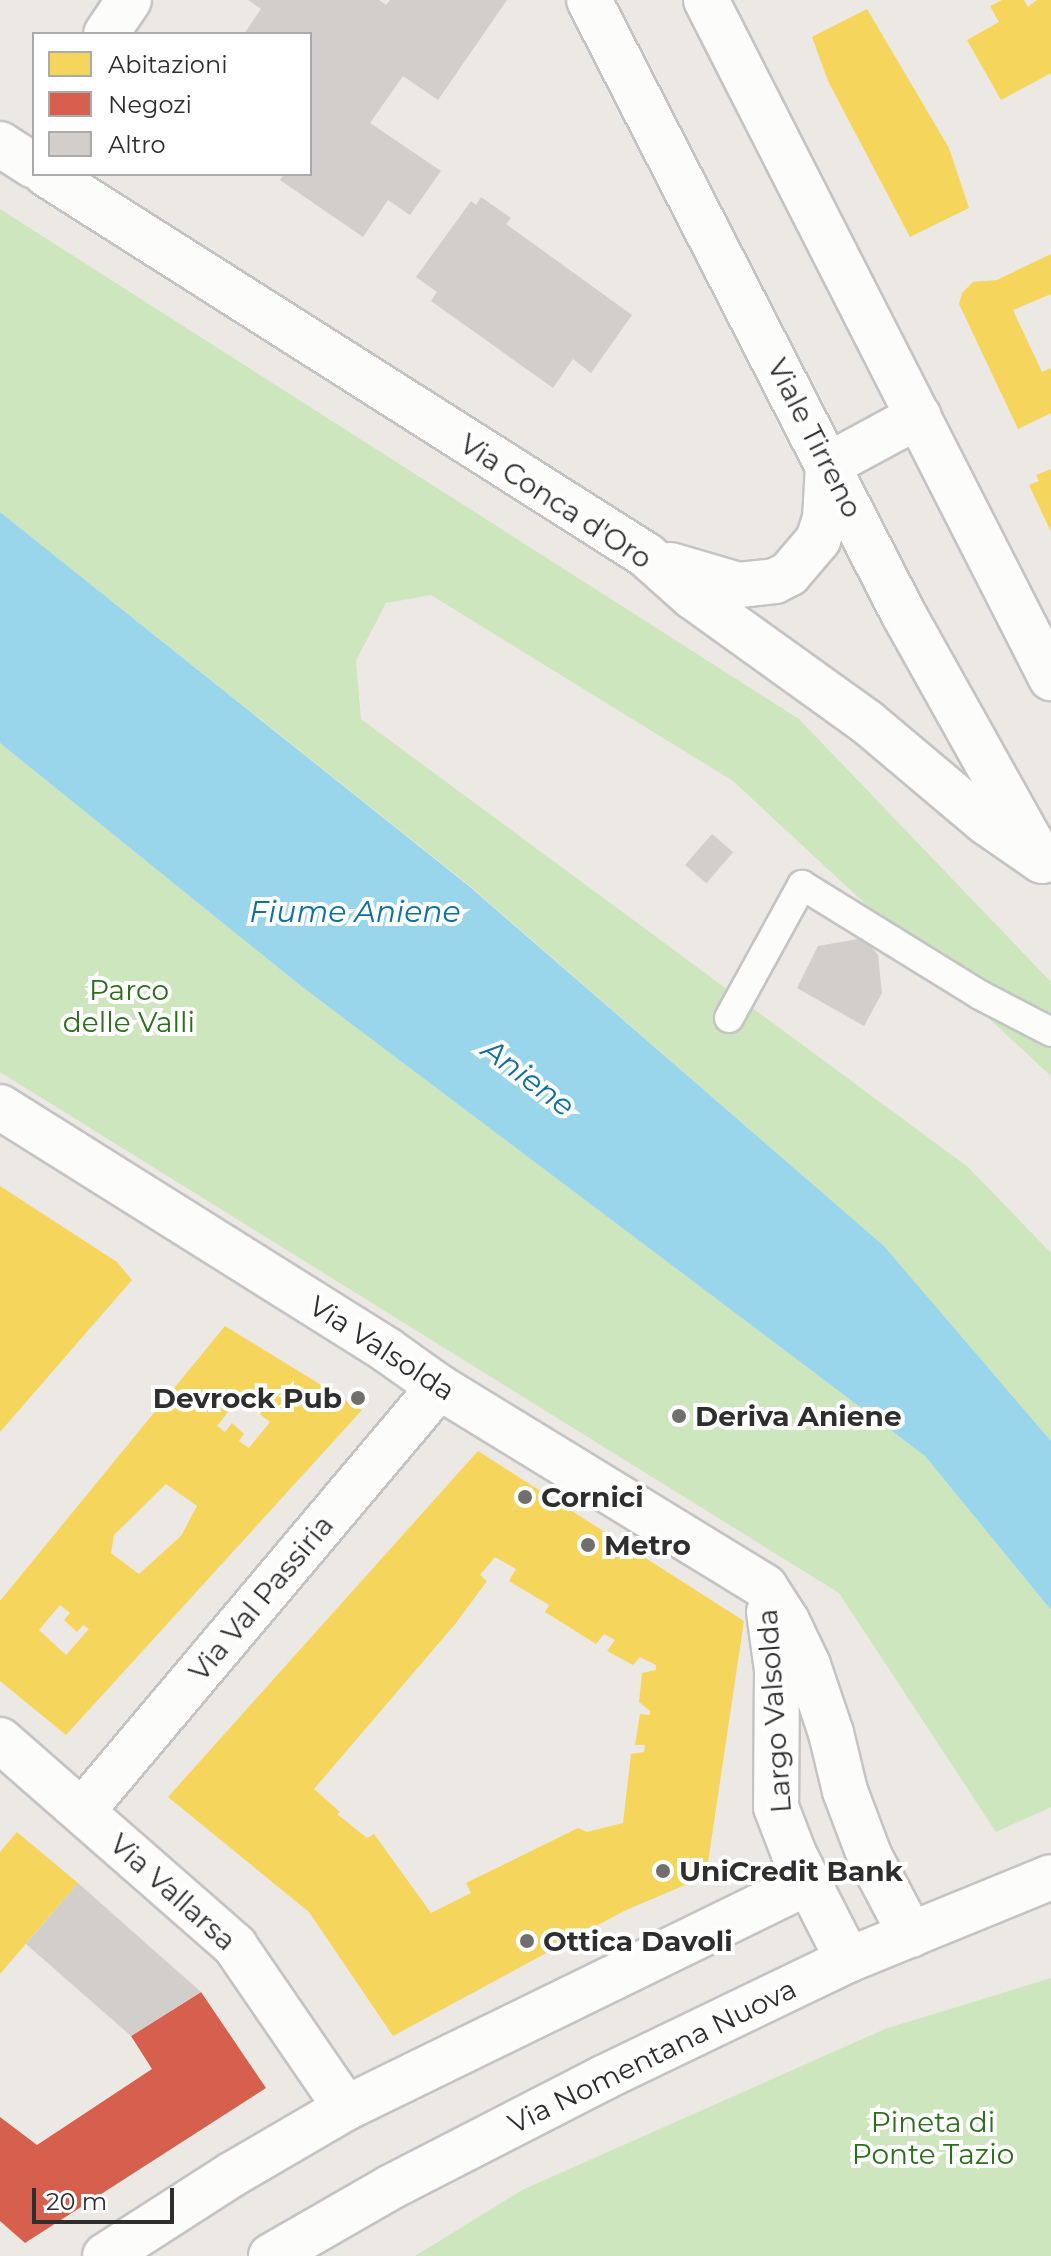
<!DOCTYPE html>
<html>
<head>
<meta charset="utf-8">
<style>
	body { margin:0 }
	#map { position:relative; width:1051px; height:2256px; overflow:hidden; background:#ece8e4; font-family:Montserrat,sans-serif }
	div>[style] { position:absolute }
	.green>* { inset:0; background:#cee6be }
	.water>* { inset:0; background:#99d6ec }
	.homes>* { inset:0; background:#f6d55c }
	.shops>* { inset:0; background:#d6604d }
	.building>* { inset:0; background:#d1cecb; transform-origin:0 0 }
	.roads { filter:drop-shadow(2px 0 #c5c4c5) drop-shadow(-2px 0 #c5c4c5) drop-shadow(0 2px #c5c4c5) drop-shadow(0 -2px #c5c4c5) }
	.lane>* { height:28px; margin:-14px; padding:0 14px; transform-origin:14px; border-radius:14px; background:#fcfcfb }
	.street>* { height:44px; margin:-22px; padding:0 22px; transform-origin:22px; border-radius:22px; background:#fcfcfb }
	.secondary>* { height:44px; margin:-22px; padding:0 22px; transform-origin:22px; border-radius:22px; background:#fcfcfb }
	.dots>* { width:22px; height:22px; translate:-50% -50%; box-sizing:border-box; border:4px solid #fff; border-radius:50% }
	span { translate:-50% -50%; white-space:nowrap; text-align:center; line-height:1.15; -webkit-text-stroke:8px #fff; paint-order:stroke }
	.street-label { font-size:28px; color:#2e2e2e }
	.park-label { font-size:28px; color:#2c6e1b }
	.poi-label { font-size:28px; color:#2e2e2e; font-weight:700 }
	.right { translate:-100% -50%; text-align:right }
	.left { translate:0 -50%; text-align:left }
	.water-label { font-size:30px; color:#0d6fa3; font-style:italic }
	.legend { position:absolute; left:32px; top:32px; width:280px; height:144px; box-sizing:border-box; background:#fff; border:2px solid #ababab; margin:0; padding:10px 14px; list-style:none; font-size:24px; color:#2e2e2e }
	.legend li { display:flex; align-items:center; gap:16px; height:40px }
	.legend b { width:40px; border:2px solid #ababab }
	.scale { position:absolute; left:32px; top:2188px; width:142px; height:36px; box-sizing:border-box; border:4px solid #2e2e2e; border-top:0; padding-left:10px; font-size:24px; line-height:28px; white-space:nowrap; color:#2e2e2e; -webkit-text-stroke:6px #fff; paint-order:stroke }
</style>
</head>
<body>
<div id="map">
	<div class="green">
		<div style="clip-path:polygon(0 209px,799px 719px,1051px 982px,1051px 1076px,733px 781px,431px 595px,386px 603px,356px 661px,361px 719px,968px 1167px,1051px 1253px,1051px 1441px,884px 1246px,470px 886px,0 512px)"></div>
		<div style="clip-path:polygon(0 743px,301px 986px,925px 1456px,1051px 1610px,1051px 1807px,996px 1832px,839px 1593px,0 1072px)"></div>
		<div style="clip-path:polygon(1051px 1978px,1051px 2256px,415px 2256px,522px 2190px,885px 2029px)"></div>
	</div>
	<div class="water">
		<div style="clip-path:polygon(0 512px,470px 887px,884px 1246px,1051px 1441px,1051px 1610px,925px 1456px,301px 986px,0 743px)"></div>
	</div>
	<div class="homes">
		<div style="clip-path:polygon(1002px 0,1024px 0,1028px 7px,1037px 0,1051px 0,1051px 73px,1001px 100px,967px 40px,999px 22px,990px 6px)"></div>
		<div style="clip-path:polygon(867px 9px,949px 148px,969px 208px,910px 237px,828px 81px,812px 37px)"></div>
		<div style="clip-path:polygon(1051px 254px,1051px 294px,1013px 310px,1042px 372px,1051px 368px,1051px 413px,1018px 429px,959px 304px,962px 293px,973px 282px,997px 280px)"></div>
		<div style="clip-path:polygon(1051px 469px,1051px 532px,1029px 485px,1039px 481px,1036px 475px)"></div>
		<div style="clip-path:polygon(0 1186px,117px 1262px,132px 1280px,0 1432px)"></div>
		<div style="clip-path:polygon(evenodd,225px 1326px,362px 1410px,66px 1735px,0 1681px,0 1601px,225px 1326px,239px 1398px,270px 1422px,249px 1448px,239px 1441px,244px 1434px,232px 1423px,225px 1432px,217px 1426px,239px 1398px,225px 1326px,166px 1484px,197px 1506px,181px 1536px,139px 1574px,111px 1553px,114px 1535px,166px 1484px,225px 1326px,60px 1605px,70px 1613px,64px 1620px,77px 1632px,83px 1625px,89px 1629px,66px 1655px,39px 1630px,60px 1605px)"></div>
		<div style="clip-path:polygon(evenodd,478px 1451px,744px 1621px,706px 1876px,624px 1911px,393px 2036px,309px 1912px,168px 1797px,478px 1451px,495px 1557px,516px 1569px,509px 1581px,549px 1605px,545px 1612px,596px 1644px,604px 1634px,615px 1640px,607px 1651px,633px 1665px,640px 1657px,656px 1665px,656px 1670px,642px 1673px,639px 1702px,650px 1711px,650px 1715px,640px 1714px,635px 1745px,645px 1745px,644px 1752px,631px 1754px,623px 1823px,587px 1832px,578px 1828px,466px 1883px,471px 1893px,431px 1913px,374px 1834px,367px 1838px,337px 1814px,340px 1812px,314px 1789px,456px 1623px,487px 1581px,480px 1575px,495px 1557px)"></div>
		<div style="clip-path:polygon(17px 1832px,78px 1883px,0 1974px,0 1852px)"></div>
	</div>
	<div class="shops">
		<div style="clip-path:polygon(201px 1992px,266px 2088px,25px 2243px,0 2221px,0 2117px,37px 2145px,152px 2069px,131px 2036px)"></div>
	</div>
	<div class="building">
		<div style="clip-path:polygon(248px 0,379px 0,386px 5px,390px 0,507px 0,438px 100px,403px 76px,370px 123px,441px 171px,410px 215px,388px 200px,363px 237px,280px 180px,284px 174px,310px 174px,310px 34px,244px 34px,261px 9px)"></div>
		<div style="clip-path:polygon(481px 197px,511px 218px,506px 224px,632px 315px,591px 373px,573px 359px,553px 388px,431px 301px,437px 292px,416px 277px,471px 201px,476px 205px)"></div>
		<div style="left:712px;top:834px;width:28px;height:41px;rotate:41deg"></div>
		<div style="clip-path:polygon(864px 938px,878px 955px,882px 993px,864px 1026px,797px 988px,818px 946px)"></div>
		<div style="clip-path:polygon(78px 1883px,201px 1992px,131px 2036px,26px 1944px)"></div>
	</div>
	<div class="roads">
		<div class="lane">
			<div style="left:729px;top:1018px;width:152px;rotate:-61.2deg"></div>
			<div style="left:802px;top:885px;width:209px;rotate:31.7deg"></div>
			<div style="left:980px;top:995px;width:80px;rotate:27.5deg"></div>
		</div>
		<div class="street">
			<div style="left:106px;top:34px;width:41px;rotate:-55.9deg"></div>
			<div style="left:0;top:1107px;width:457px;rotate:32.1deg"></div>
			<div style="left:387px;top:1350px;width:64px;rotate:35.4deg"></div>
			<div style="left:439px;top:1387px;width:382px;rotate:31.5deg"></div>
			<div style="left:765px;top:1587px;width:40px;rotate:57.1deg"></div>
			<div style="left:787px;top:1621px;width:49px;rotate:64.5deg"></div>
			<div style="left:808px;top:1665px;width:72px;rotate:71.3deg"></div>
			<div style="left:831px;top:1733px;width:60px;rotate:76.4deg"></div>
			<div style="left:845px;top:1791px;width:71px;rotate:69.3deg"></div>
			<div style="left:870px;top:1857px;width:88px;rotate:62.3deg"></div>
			<div style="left:769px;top:1612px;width:59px;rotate:82.1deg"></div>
			<div style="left:777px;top:1670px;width:137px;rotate:90.4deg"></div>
			<div style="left:776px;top:1807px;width:50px;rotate:69deg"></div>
			<div style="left:794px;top:1854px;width:119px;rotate:63deg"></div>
			<div style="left:0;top:1740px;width:313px;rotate:41.2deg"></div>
			<div style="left:235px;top:1946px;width:196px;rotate:55.6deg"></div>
			<div style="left:83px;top:1810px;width:553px;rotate:-49.92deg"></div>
			<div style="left:105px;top:2256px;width:150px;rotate:-32.7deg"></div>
			<div style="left:231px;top:2175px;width:133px;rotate:-30.2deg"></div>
			<div style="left:346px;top:2108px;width:513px;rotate:-26.02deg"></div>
		</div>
		<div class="secondary">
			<div style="left:589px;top:0;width:689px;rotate:62.88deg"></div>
			<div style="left:903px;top:613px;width:277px;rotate:60.8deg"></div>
			<div style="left:706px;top:0;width:761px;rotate:63.03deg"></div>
			<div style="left:0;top:144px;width:40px;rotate:32.9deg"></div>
			<div style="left:46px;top:174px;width:711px;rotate:32.42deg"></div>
			<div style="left:646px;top:555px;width:63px;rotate:41.8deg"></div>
			<div style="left:693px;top:597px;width:214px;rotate:35.7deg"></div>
			<div style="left:867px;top:722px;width:157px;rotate:40.1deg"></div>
			<div style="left:987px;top:823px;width:67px;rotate:34.6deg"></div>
			<div style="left:828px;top:465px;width:103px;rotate:-28.3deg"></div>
			<div style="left:670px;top:565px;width:72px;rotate:16.2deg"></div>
			<div style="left:739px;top:585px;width:36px;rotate:-6deg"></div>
			<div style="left:775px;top:581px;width:16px;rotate:-27deg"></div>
			<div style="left:789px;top:574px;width:45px;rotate:-49.5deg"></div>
			<div style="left:818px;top:540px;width:22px;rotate:-72deg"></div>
			<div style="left:825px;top:519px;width:54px;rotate:-86.8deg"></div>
			<div style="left:271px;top:2256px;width:138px;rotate:-29.9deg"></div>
			<div style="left:391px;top:2187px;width:241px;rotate:-27.2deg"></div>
			<div style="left:605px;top:2077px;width:270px;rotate:-25.7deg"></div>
			<div style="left:848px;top:1960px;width:219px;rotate:-22.2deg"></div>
		</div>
	</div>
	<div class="dots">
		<div style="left:358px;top:1398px;background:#706f6e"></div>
		<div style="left:679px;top:1416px;background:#706f6e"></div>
		<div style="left:525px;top:1497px;background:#706f6e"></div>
		<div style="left:588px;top:1545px;background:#706f6e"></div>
		<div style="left:663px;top:1871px;background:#706f6e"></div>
		<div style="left:527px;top:1941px;background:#706f6e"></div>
	</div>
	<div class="street-label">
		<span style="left:815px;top:438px;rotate:63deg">Viale Tirreno</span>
		<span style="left:556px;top:501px;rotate:33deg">Via Conca d'Oro</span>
		<span style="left:382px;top:1348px;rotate:33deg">Via Valsolda</span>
		<span style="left:261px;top:1598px;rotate:-50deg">Via Val Passiria</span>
		<span style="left:774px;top:1711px;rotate:-94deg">Largo Valsolda</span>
		<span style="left:173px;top:1892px;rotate:42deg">Via Vallarsa</span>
		<span style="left:652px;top:2056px;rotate:-26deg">Via Nomentana Nuova</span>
	</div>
	<div class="park-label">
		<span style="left:129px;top:1006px">Parco<br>delle Valli</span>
		<span style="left:933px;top:2138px">Pineta di<br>Ponte Tazio</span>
	</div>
	<div class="poi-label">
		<span class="right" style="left:342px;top:1398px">Devrock Pub</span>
		<span class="left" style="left:695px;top:1416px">Deriva Aniene</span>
		<span class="left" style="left:541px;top:1497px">Cornici</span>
		<span class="left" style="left:604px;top:1545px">Metro</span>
		<span class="left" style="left:679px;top:1871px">UniCredit Bank</span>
		<span class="left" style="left:543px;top:1941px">Ottica Davoli</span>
	</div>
	<div class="water-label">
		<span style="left:355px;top:912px">Fiume Aniene</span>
		<span style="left:528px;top:1078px;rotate:37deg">Aniene</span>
	</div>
	<ul class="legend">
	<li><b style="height:22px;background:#f6d55c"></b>Abitazioni</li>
	<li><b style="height:22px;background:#d6604d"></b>Negozi</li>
	<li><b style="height:22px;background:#d1cecb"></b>Altro</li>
	</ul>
	<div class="scale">20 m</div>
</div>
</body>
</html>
